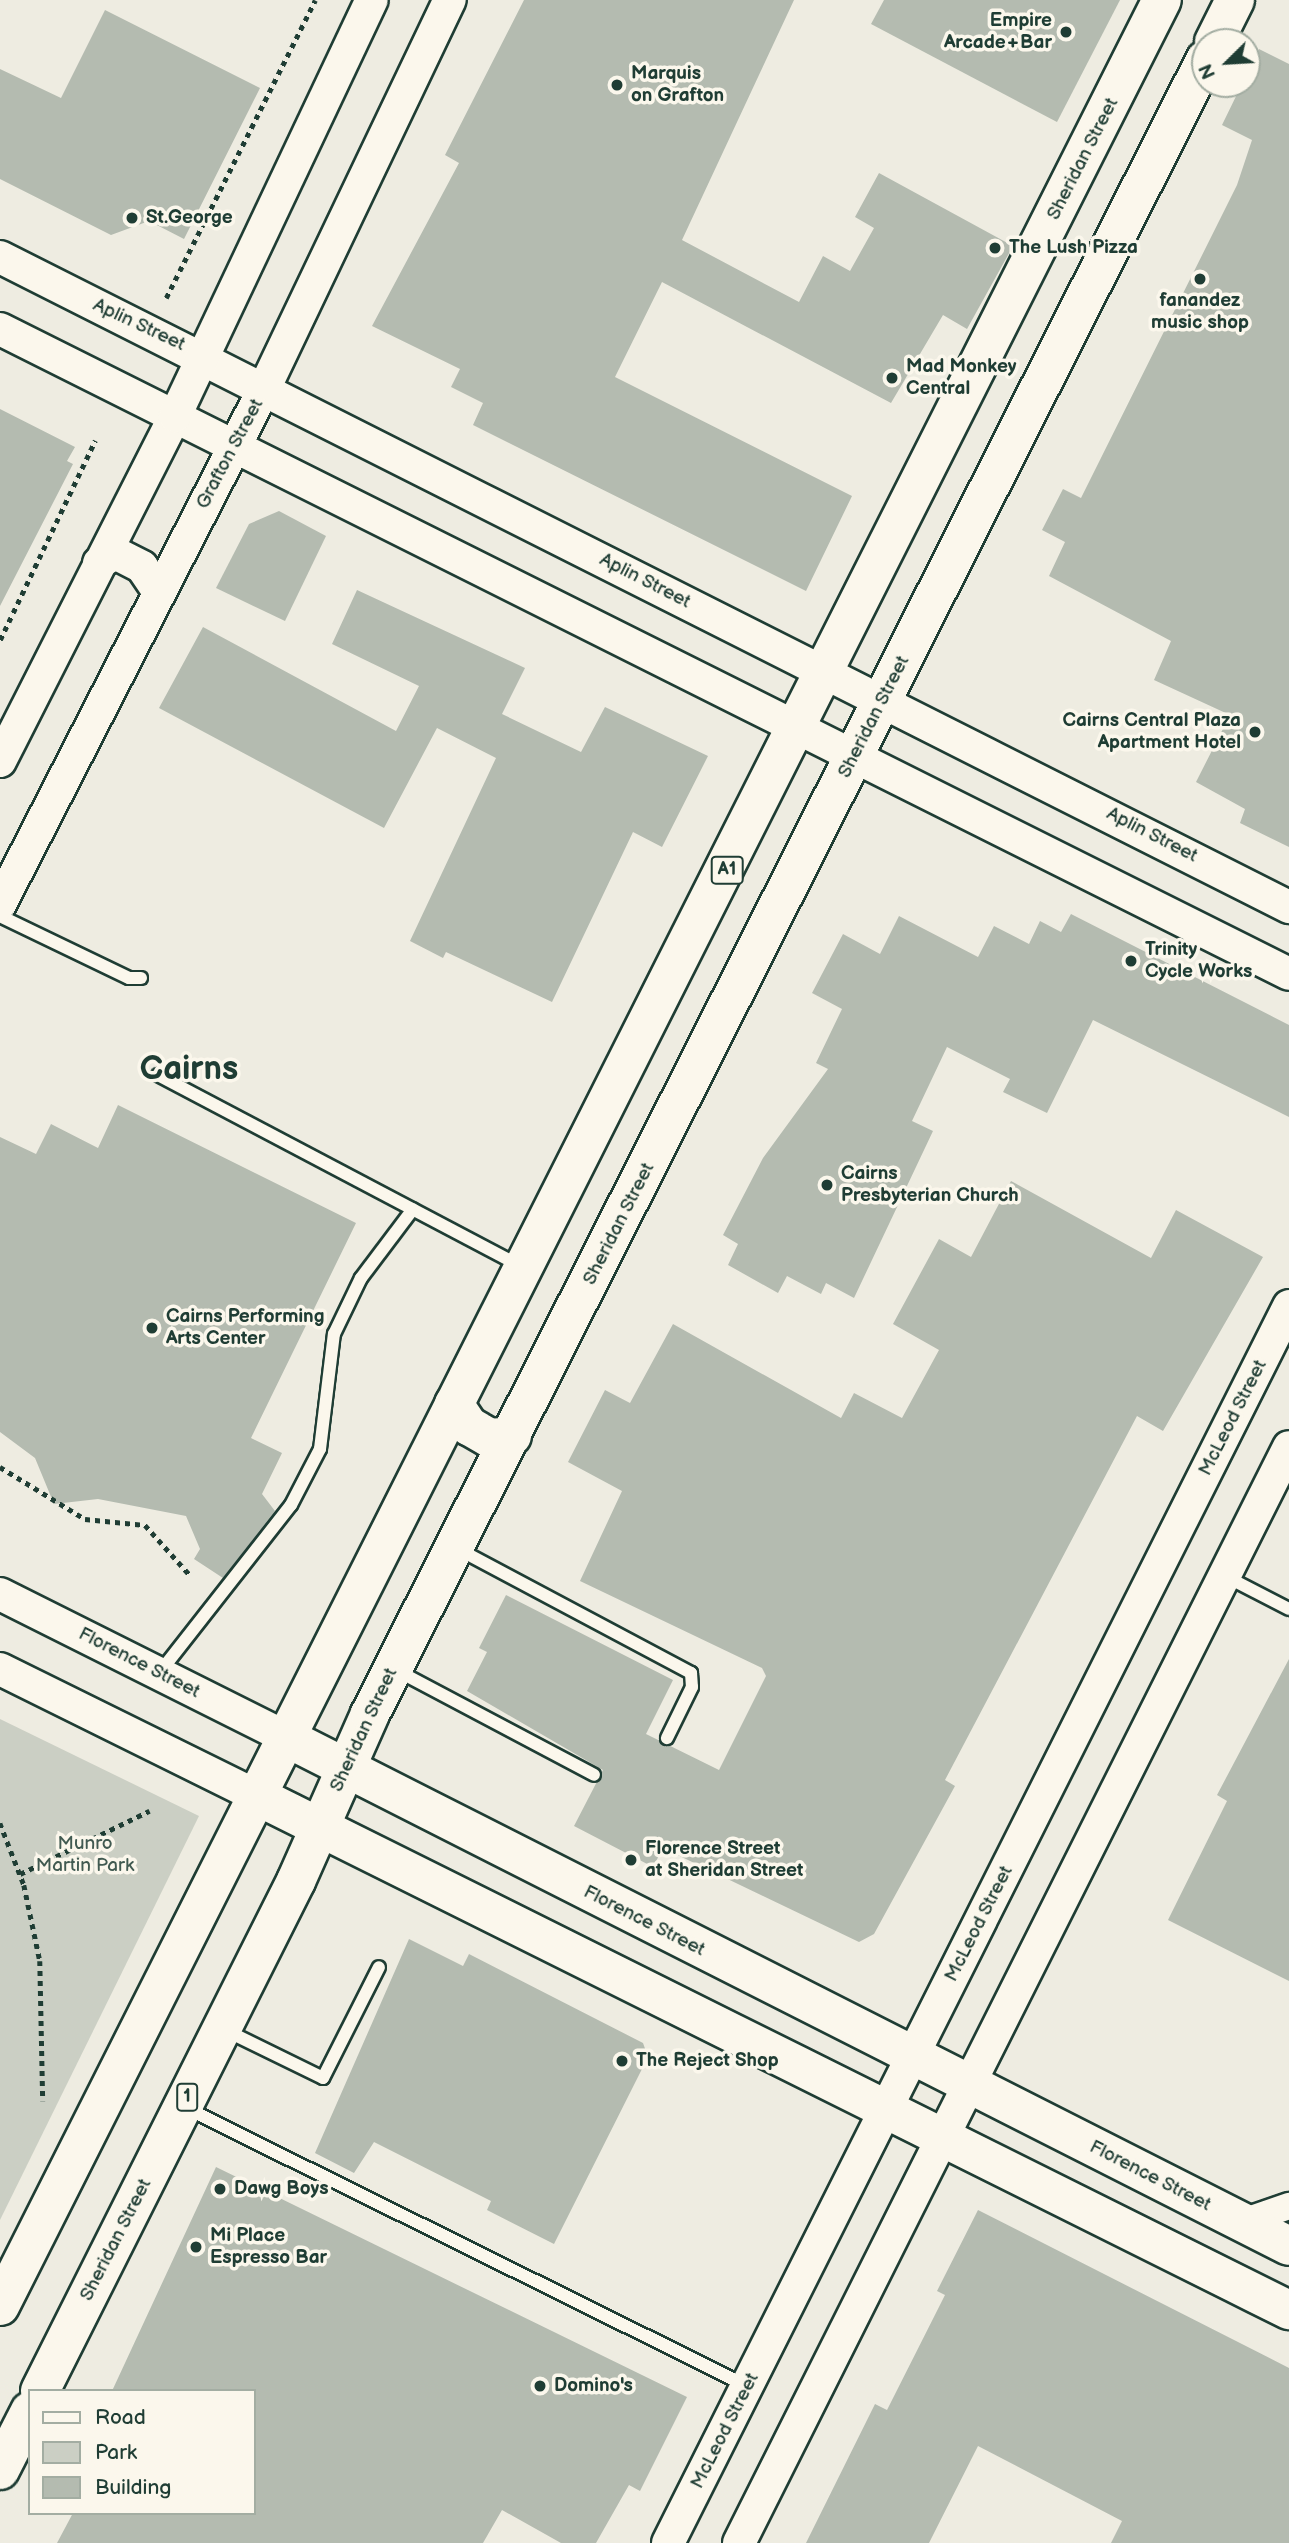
<!DOCTYPE html>
<html>
<head>
<meta charset="utf-8">
<style>
	body { margin:0 }
	#map { position:relative; width:1289px; height:2543px; overflow:hidden; background:#eeece1; font-family:"Balsamiq Sans",sans-serif }
	div>[style] { position:absolute }
	.green>* { inset:0; background:#cbcfc4 }
	.building>* { inset:0; background:#b4bbb0 }
	.path>* { height:4.5px; margin-top:-2.25px; transform-origin:0; background:repeating-linear-gradient(90deg,#1f3d34 0 5px,transparent 0 10px) }
	.roads { filter:drop-shadow(2px 0 #1f3d34) drop-shadow(-2px 0 #1f3d34) drop-shadow(0 2px #1f3d34) drop-shadow(0 -2px #1f3d34) }
	.service>* { height:12px; margin:-6px; padding:0 6px; transform-origin:6px; border-radius:6px; background:#fbf7ec }
	.minor>* { height:26px; margin:-13px; padding:0 13px; transform-origin:13px; border-radius:13px; background:#fbf7ec }
	.tertiary>* { height:32px; margin:-16px; padding:0 16px; transform-origin:16px; border-radius:16px; background:#fbf7ec }
	.primary>* { height:38px; margin:-19px; padding:0 19px; transform-origin:19px; border-radius:19px; background:#fbf7ec }
	.trunk>* { height:38px; margin:-19px; padding:0 19px; transform-origin:19px; border-radius:19px; background:#fbf7ec }
	.dots>* { width:19px; height:19px; translate:-50% -50%; box-sizing:border-box; border:4px solid #fbf7ec; border-radius:50% }
	span { translate:-50% -50%; white-space:nowrap; text-align:center; line-height:1.15; -webkit-text-stroke:7px #fbf7ec; paint-order:stroke }
	.shield-label span { padding:2px 5px; background:#fbf7ec; border:2px solid; border-radius:5px; -webkit-text-stroke-width:0 }
	.shield-label { font-size:18px; color:#1f3d34; font-weight:700 }
	.poi-label { font-size:19px; color:#1f3d34; font-weight:700 }
	.right { translate:-100% -50%; text-align:right }
	.left { translate:0 -50%; text-align:left }
	.street-label { font-size:19px; color:#1f3d34 }
	.park-label { font-size:19px; color:#415a51 }
	.town-label { font-size:33px; color:#1f3d34; font-weight:700 }
	.legend { position:absolute; left:28px; top:2389px; width:228px; height:126px; box-sizing:border-box; background:#fbf7ec; border:2px solid #a3ada2; margin:0; padding:9px 12px; list-style:none; font-size:21px; color:#1f3d34 }
	.legend li { display:flex; align-items:center; gap:14px; height:35px }
	.legend b { width:35px; border:2px solid #a3ada2 }
	.north { position:absolute; left:1191px; top:28px; width:70px; height:70px; box-sizing:border-box; background:#fbf7ec; border:2px solid #a3ada2; border-radius:50%; rotate:246deg; font-size:19px; font-weight:700; line-height:28px; text-align:center; color:#1f3d34 }
	.north::after { content:''; display:block; margin:auto; width:24px; height:32px; background:#1f3d34; clip-path:polygon(50% 0,100% 100%,50% 72%,0 100%) }
</style>
</head>
<body>
<div id="map">
	<div class="green">
		<div style="clip-path:polygon(0 1719px,199px 1816px,0 2220px)"></div>
	</div>
	<div class="building">
		<div style="clip-path:polygon(524px 0,794px 0,682px 240px,799px 302px,823px 256px,850px 271px,874px 228px,855px 217px,879px 173px,1013px 246px,967px 329px,943px 315px,891px 403px,662px 282px,615px 377px,852px 496px,806px 591px,473px 425px,483px 403px,451px 387px,460px 369px,372px 326px,459px 163px,445px 155px)"></div>
		<div style="clip-path:polygon(884px 0,1120px 0,1057px 122px,871px 24px)"></div>
		<div style="clip-path:polygon(105px 10px,260px 88px,184px 239px,149px 221px,111px 235px,0 179px,0 69px,61px 98px)"></div>
		<div style="clip-path:polygon(1259px 49px,1289px 64px,1289px 847px,1240px 823px,1245px 809px,1196px 782px,1230px 715px,1154px 680px,1171px 641px,1049px 576px,1065px 542px,1042px 530px,1063px 489px,1081px 498px,1237px 185px,1252px 140px,1222px 125px)"></div>
		<div style="clip-path:polygon(0 409px,75px 447px,67px 461px,73px 464px,0 606px)"></div>
		<div style="clip-path:polygon(279px 511px,326px 536px,285px 621px,216px 588px,249px 524px)"></div>
		<div style="clip-path:polygon(357px 590px,525px 668px,502px 714px,581px 752px,605px 707px,708px 756px,662px 847px,633px 832px,552px 1002px,446px 952px,443px 958px,410px 941px,496px 758px,437px 728px,384px 828px,159px 708px,203px 627px,396px 731px,419px 686px,332px 644px)"></div>
		<div style="clip-path:polygon(1071px 914px,1289px 1025px,1289px 1117px,1093px 1020px,1047px 1113px,1003px 1092px,1010px 1079px,947px 1047px,912px 1121px,933px 1131px,854px 1298px,826px 1283px,821px 1294px,787px 1276px,778px 1293px,728px 1265px,738px 1244px,723px 1235px,763px 1158px,828px 1069px,816px 1063px,842px 1009px,812px 993px,843px 934px,880px 954px,899px 916px,978px 957px,994px 926px,1029px 944px,1040px 921px,1061px 932px)"></div>
		<div style="clip-path:polygon(118px 1105px,356px 1223px,251px 1438px,282px 1453px,262px 1494px,275px 1511px,223px 1578px,194px 1559px,200px 1549px,186px 1516px,98px 1499px,54px 1504px,35px 1458px,0 1432px,0 1137px,36px 1154px,51px 1124px,98px 1148px)"></div>
		<div style="clip-path:polygon(1011px 1181px,1151px 1258px,1176px 1210px,1263px 1257px,1163px 1431px,1137px 1416px,945px 1780px,955px 1786px,874px 1934px,859px 1942px,663px 1848px,653px 1867px,574px 1826px,603px 1770px,467px 1691px,487px 1652px,479px 1648px,506px 1595px,673px 1680px,646px 1734px,719px 1770px,766px 1676px,762px 1668px,580px 1581px,622px 1491px,568px 1462px,605px 1390px,630px 1403px,673px 1324px,841px 1418px,854px 1393px,902px 1418px,939px 1350px,893px 1324px,939px 1239px,971px 1257px)"></div>
		<div style="clip-path:polygon(1289px 1659px,1289px 1981px,1168px 1920px,1227px 1801px,1217px 1795px)"></div>
		<div style="clip-path:polygon(409px 1939px,463px 1966px,469px 1954px,643px 2043px,648px 2057px,554px 2244px,487px 2210px,491px 2201px,374px 2142px,354px 2173px,315px 2153px)"></div>
		<div style="clip-path:polygon(216px 2167px,687px 2397px,640px 2491px,629px 2485px,596px 2543px,561px 2543px,502px 2510px,483px 2543px,57px 2543px,73px 2513px,254px 2513px,254px 2391px,112px 2391px)"></div>
		<div style="clip-path:polygon(978px 2210px,1289px 2368px,1289px 2543px,1111px 2543px,1122px 2521px,978px 2446px,929px 2543px,806px 2543px,875px 2404px,887px 2410px,945px 2295px,937px 2291px)"></div>
	</div>
	<div class="path">
		<div style="left:166px;top:298px;width:333px;rotate:-63.4deg"></div>
		<div style="left:0;top:640px;width:221px;rotate:-64.5deg"></div>
		<div style="left:0;top:1467px;width:100px;rotate:31.5deg"></div>
		<div style="left:85px;top:1519px;width:60px;rotate:5.7deg"></div>
		<div style="left:145px;top:1525px;width:66px;rotate:48.1deg"></div>
		<div style="left:0;top:1823px;width:66px;rotate:68.8deg"></div>
		<div style="left:24px;top:1885px;width:78px;rotate:78.1deg"></div>
		<div style="left:40px;top:1961px;width:140px;rotate:88.8deg"></div>
		<div style="left:20px;top:1874px;width:144px;rotate:-26deg"></div>
	</div>
	<div class="roads">
		<div class="service">
			<div style="left:0;top:916px;width:143px;rotate:25.7deg"></div>
			<div style="left:129px;top:978px;width:12px"></div>
			<div style="left:158px;top:1075px;width:409px;rotate:27.8deg"></div>
			<div style="left:458px;top:1549px;width:264px;rotate:28deg"></div>
			<div style="left:691px;top:1673px;width:14px;rotate:86deg"></div>
			<div style="left:692px;top:1687px;width:57px;rotate:116.1deg"></div>
			<div style="left:1225px;top:1576px;width:72px;rotate:27.3deg"></div>
			<div style="left:396px;top:1670px;width:224px;rotate:27.9deg"></div>
			<div style="left:160px;top:1672px;width:212px;rotate:-51.9deg"></div>
			<div style="left:291px;top:1505px;width:63px;rotate:-62.6deg"></div>
			<div style="left:320px;top:1449px;width:116px;rotate:-83.1deg"></div>
			<div style="left:334px;top:1334px;width:62px;rotate:-64.3deg"></div>
			<div style="left:361px;top:1278px;width:86px;rotate:-53deg"></div>
			<div style="left:225px;top:2030px;width:109px;rotate:26.1deg"></div>
			<div style="left:323px;top:2078px;width:124px;rotate:-63.2deg"></div>
			<div style="left:186px;top:2108px;width:626px;rotate:26.36deg"></div>
		</div>
		<div class="minor">
			<div style="left:1242px;top:2222px;width:50px;rotate:-18.8deg"></div>
		</div>
		<div class="tertiary">
			<div style="left:0;top:257px;width:1444px;rotate:26.76deg"></div>
			<div style="left:0;top:329px;width:1441px;rotate:26.58deg"></div>
			<div style="left:99px;top:563px;width:19px;rotate:-32deg"></div>
			<div style="left:115px;top:553px;width:30px;rotate:27deg"></div>
			<div style="left:142px;top:567px;width:27px;rotate:56deg"></div>
			<div style="left:0;top:761px;width:387px;rotate:-63.1deg"></div>
			<div style="left:175px;top:416px;width:460px;rotate:-64.7deg"></div>
			<div style="left:0;top:904px;width:581px;rotate:-62.86deg"></div>
			<div style="left:265px;top:387px;width:429px;rotate:-64.5deg"></div>
			<div style="left:0;top:1594px;width:321px;rotate:26.6deg"></div>
			<div style="left:0;top:1669px;width:289px;rotate:26.3deg"></div>
			<div style="left:668px;top:2543px;width:1384px;rotate:-63.34deg"></div>
			<div style="left:739px;top:2543px;width:1226px;rotate:-63.35deg"></div>
		</div>
		<div class="primary">
			<div style="left:287px;top:1738px;width:1123px;rotate:26.88deg"></div>
			<div style="left:259px;top:1797px;width:1151px;rotate:26.48deg"></div>
		</div>
		<div class="trunk">
			<div style="left:1214px;top:42px;width:47px;rotate:-63.4deg"></div>
			<div style="left:454px;top:1404px;width:27px;rotate:56deg"></div>
			<div style="left:469px;top:1426px;width:24px;rotate:30deg"></div>
			<div style="left:490px;top:1438px;width:22px;rotate:-5deg"></div>
			<div style="left:0;top:2306px;width:2582px;rotate:-63.26deg"></div>
			<div style="left:40px;top:2391px;width:571px;rotate:-63.35deg"></div>
			<div style="left:296px;top:1881px;width:183px;rotate:-66.1deg"></div>
			<div style="left:370px;top:1714px;width:1853px;rotate:-63.21deg"></div>
			<div style="left:0;top:2470px;width:66px;rotate:-63deg"></div>
		</div>
	</div>
	<div class="dots">
		<div style="left:1066px;top:32px;background:#1f3d34"></div>
		<div style="left:617px;top:85px;background:#1f3d34"></div>
		<div style="left:132px;top:218px;background:#1f3d34"></div>
		<div style="left:995px;top:248px;background:#1f3d34"></div>
		<div style="left:1200px;top:279px;background:#1f3d34"></div>
		<div style="left:892px;top:378px;background:#1f3d34"></div>
		<div style="left:1255px;top:732px;background:#1f3d34"></div>
		<div style="left:1131px;top:961px;background:#1f3d34"></div>
		<div style="left:827px;top:1185px;background:#1f3d34"></div>
		<div style="left:152px;top:1328px;background:#1f3d34"></div>
		<div style="left:631px;top:1860px;background:#1f3d34"></div>
		<div style="left:622px;top:2061px;background:#1f3d34"></div>
		<div style="left:220px;top:2189px;background:#1f3d34"></div>
		<div style="left:196px;top:2247px;background:#1f3d34"></div>
		<div style="left:540px;top:2386px;background:#1f3d34"></div>
	</div>
	<div class="shield-label">
		<span style="left:727px;top:870px">A1</span>
		<span style="left:187px;top:2097px">1</span>
	</div>
	<div class="poi-label">
		<span class="right" style="left:1052px;top:32px">Empire<br>Arcade+Bar</span>
		<span class="left" style="left:631px;top:85px">Marquis<br>on Grafton</span>
		<span class="left" style="left:146px;top:218px">St.George</span>
		<span class="left" style="left:1009px;top:248px">The Lush Pizza</span>
		<span style="left:1200px;top:312px">fanandez<br>music shop</span>
		<span class="left" style="left:906px;top:378px">Mad Monkey<br>Central</span>
		<span class="right" style="left:1241px;top:732px">Cairns Central Plaza<br>Apartment Hotel</span>
		<span class="left" style="left:1145px;top:961px">Trinity<br>Cycle Works</span>
		<span class="left" style="left:841px;top:1185px">Cairns<br>Presbyterian Church</span>
		<span class="left" style="left:166px;top:1328px">Cairns Performing<br>Arts Center</span>
		<span class="left" style="left:645px;top:1860px">Florence Street<br>at Sheridan Street</span>
		<span class="left" style="left:636px;top:2061px">The Reject Shop</span>
		<span class="left" style="left:234px;top:2189px">Dawg Boys</span>
		<span class="left" style="left:210px;top:2247px">Mi Place<br>Espresso Bar</span>
		<span class="left" style="left:554px;top:2386px">Domino's</span>
	</div>
	<div class="street-label">
		<span style="left:1083px;top:159px;rotate:-63deg">Sheridan Street</span>
		<span style="left:139px;top:325px;rotate:25deg">Aplin Street</span>
		<span style="left:230px;top:454px;rotate:-62deg">Grafton Street</span>
		<span style="left:645px;top:581px;rotate:27deg">Aplin Street</span>
		<span style="left:874px;top:717px;rotate:-63deg">Sheridan Street</span>
		<span style="left:1152px;top:835px;rotate:27deg">Aplin Street</span>
		<span style="left:619px;top:1224px;rotate:-63deg">Sheridan Street</span>
		<span style="left:1233px;top:1418px;rotate:-63deg">McLeod Street</span>
		<span style="left:139px;top:1663px;rotate:27deg">Florence Street</span>
		<span style="left:364px;top:1730px;rotate:-65deg">Sheridan Street</span>
		<span style="left:644px;top:1921px;rotate:27deg">Florence Street</span>
		<span style="left:979px;top:1924px;rotate:-63deg">McLeod Street</span>
		<span style="left:1150px;top:2176px;rotate:27deg">Florence Street</span>
		<span style="left:116px;top:2240px;rotate:-63deg">Sheridan Street</span>
		<span style="left:725px;top:2431px;rotate:-63deg">McLeod Street</span>
	</div>
	<div class="park-label">
		<span style="left:85px;top:1855px">Munro<br>Martin Park</span>
	</div>
	<div class="town-label">
		<span style="left:189px;top:1070px">Cairns</span>
	</div>
	<ul class="legend">
	<li><b style="height:9px;background:#fbf7ec"></b>Road</li>
	<li><b style="height:19px;background:#cbcfc4"></b>Park</li>
	<li><b style="height:19px;background:#b4bbb0"></b>Building</li>
	</ul>
	<div class="north">N</div>
</div>
</body>
</html>
